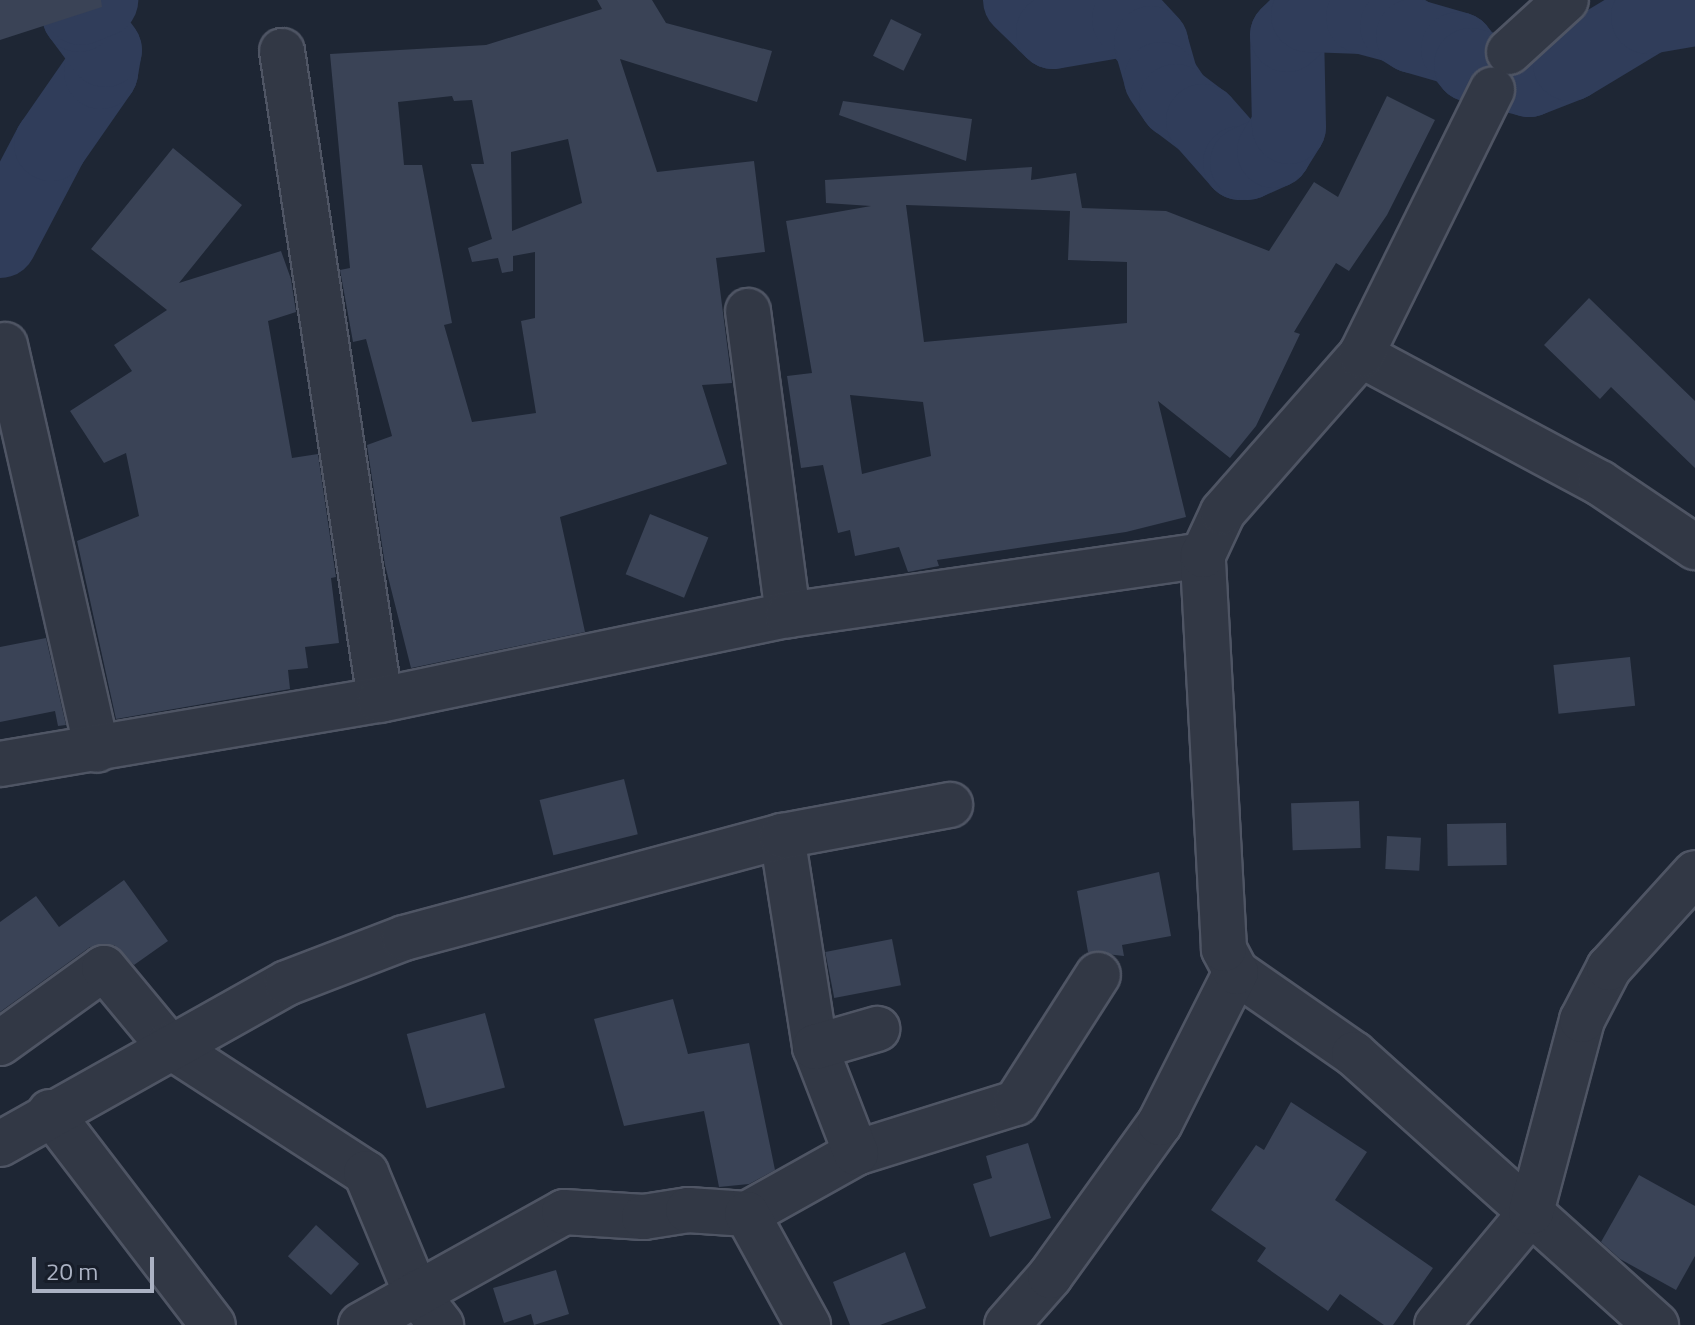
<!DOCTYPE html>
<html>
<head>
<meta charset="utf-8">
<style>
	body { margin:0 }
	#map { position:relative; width:1695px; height:1325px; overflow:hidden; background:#1e2634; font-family:"Titillium Web",sans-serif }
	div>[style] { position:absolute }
	.river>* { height:74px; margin:-37px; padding:0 37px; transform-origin:37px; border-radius:37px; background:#303d5a }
	.building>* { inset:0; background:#3a4356; transform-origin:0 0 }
	.roads { filter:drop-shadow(2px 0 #4f5564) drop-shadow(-2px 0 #4f5564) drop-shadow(0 2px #4f5564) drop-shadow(0 -2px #4f5564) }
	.street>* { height:44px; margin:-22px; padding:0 22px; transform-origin:22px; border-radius:22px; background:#323845 }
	span { translate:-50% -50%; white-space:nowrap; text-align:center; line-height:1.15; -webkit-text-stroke:7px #171d29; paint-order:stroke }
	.scale { position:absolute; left:32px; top:1257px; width:122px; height:36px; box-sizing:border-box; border:4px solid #abb2c3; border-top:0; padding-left:10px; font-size:24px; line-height:28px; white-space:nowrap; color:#abb2c3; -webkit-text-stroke:6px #171d29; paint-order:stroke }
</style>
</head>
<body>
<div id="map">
	<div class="river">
		<div style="left:1020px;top:0;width:46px;rotate:44.1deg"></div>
		<div style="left:1053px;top:32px;width:77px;rotate:-9.7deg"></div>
		<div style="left:1129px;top:19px;width:33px;rotate:47deg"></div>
		<div style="left:1151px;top:43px;width:37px;rotate:74deg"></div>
		<div style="left:1161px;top:79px;width:27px;rotate:56deg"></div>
		<div style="left:1176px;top:101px;width:34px;rotate:37deg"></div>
		<div style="left:1203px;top:121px;width:56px;rotate:48.6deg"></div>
		<div style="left:1240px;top:163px;width:7px"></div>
		<div style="left:1247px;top:163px;width:30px;rotate:-24deg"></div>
		<div style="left:1274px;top:151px;width:28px;rotate:-58deg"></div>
		<div style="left:1289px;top:127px;width:92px;rotate:-91.2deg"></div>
		<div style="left:1287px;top:35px;width:29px;rotate:-44deg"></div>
		<div style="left:1308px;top:15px;width:55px;rotate:2.1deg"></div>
		<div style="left:1363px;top:17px;width:35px;rotate:15deg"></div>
		<div style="left:1397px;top:26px;width:19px;rotate:32deg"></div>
		<div style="left:1413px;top:36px;width:47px;rotate:16.1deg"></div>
		<div style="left:1458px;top:49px;width:21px;rotate:51deg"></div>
		<div style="left:1471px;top:65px;width:60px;rotate:14.5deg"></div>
		<div style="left:1529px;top:80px;width:44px;rotate:-21.3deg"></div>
		<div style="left:1570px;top:64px;width:91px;rotate:-31.1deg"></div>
		<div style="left:1648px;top:17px;width:48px;rotate:-9.7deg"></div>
		<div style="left:0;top:241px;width:110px;rotate:-62.3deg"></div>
		<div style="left:51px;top:144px;width:88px;rotate:-55.2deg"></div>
		<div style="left:101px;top:72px;width:22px;rotate:-80deg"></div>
		<div style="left:105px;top:50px;width:44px;rotate:-126.6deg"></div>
		<div style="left:79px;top:15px;width:7px;rotate:-74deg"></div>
		<div style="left:81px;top:8px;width:22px;rotate:-22deg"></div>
	</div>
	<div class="building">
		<div style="clip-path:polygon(0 0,101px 0,102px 7px,0 40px)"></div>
		<div style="clip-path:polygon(evenodd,597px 0,652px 0,666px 23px,772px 51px,757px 102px,620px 59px,657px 172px,754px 161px,765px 252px,716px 258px,732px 383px,702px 385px,727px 464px,560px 517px,585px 632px,411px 668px,385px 565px,367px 445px,392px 436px,366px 339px,353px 342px,340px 270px,350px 268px,330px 54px,486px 45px,602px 9px,597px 0,452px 96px,454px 101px,472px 100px,484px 164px,471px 164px,492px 239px,468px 248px,472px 262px,498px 258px,502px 273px,513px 271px,513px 256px,535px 252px,535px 318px,521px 321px,536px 413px,472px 422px,444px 325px,452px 323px,422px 165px,404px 165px,398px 102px,452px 96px,597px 0,568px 139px,582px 203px,512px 231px,511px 152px,568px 139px)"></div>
		<div style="left:891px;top:19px;width:34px;height:41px;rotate:26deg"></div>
		<div style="clip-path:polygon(evenodd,1387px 96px,1435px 120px,1387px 215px,1349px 271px,1336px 263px,1294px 332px,1300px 334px,1256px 426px,1230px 458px,1158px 401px,1186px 517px,1126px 532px,937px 560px,939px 566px,908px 572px,899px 547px,855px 556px,850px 530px,838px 533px,823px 465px,801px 468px,787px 376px,812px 373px,786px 221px,871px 206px,826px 203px,825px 180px,1032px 167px,1031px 180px,1076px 173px,1082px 208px,1166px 211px,1269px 251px,1314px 182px,1338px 197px,1387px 96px,906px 205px,1070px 211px,1068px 260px,1127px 262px,1127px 323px,924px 342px,906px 205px,1387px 96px,850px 395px,923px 402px,931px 456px,862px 474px,850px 395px)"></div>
		<div style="clip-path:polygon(843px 101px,972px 119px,966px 161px,839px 115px)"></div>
		<div style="clip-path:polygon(173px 148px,242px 205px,179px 283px,281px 251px,291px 279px,296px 312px,268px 321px,292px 458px,318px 454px,336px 577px,331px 578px,339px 643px,305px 647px,308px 668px,288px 670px,290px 689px,116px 719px,77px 541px,139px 516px,126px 453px,104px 463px,70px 411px,132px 371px,114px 345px,167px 310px,91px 249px)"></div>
		<div style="clip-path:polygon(1589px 298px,1695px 401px,1695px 468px,1611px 387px,1600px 399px,1544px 345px)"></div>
		<div style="left:650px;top:514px;width:63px;height:65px;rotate:22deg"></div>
		<div style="clip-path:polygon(46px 638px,66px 725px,58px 726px,55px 711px,0 722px,0 647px)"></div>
		<div style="left:1630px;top:657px;width:49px;height:77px;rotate:84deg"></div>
		<div style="left:624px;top:779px;width:57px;height:87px;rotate:76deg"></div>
		<div style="left:1359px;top:801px;width:47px;height:68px;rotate:88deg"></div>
		<div style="left:1506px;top:823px;width:42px;height:59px;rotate:89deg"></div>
		<div style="left:1387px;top:836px;width:34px;height:33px;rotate:3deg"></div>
		<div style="clip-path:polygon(1159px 872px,1171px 936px,1122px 945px,1124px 956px,1088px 952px,1077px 891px)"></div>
		<div style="clip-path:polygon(124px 880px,168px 941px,134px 965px,114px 945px,90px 947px,0 1012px,0 922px,36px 896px,59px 927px)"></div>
		<div style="left:892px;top:939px;width:47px;height:68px;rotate:79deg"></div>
		<div style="clip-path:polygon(673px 999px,688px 1054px,749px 1043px,775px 1170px,749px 1184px,719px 1187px,704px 1111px,624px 1126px,594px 1019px)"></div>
		<div style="left:485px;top:1013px;width:77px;height:81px;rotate:75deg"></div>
		<div style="clip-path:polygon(1291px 1102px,1367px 1152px,1335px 1200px,1433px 1268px,1393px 1325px,1384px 1325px,1340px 1294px,1328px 1311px,1257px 1261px,1266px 1248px,1211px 1210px,1256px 1145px,1264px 1150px)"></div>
		<div style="clip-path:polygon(1028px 1143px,1051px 1218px,990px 1237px,973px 1184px,992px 1178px,986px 1156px)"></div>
		<div style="clip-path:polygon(1639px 1175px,1695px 1206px,1695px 1256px,1676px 1290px,1620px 1259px,1601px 1242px)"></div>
		<div style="left:316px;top:1225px;width:58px;height:42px;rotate:42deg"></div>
		<div style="clip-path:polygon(905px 1252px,926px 1308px,880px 1325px,850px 1325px,833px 1282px)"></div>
		<div style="clip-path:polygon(556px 1270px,569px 1314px,534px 1325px,531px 1314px,504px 1323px,493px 1288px)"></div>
	</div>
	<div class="roads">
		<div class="street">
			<div style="left:282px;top:51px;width:656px;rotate:81.41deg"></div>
			<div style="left:1509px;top:52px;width:77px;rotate:-42.4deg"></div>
			<div style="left:748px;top:311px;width:307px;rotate:82.5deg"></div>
			<div style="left:5px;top:345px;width:415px;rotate:77.2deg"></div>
			<div style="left:1361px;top:355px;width:271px;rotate:28.2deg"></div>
			<div style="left:1600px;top:483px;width:115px;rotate:34deg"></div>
			<div style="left:0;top:764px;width:385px;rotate:-9.6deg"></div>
			<div style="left:380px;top:700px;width:417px;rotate:-11.8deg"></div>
			<div style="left:788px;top:615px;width:419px;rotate:-8.2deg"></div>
			<div style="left:782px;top:836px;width:214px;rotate:81.1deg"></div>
			<div style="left:1236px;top:972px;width:144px;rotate:34.8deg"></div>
			<div style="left:1354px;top:1054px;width:406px;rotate:41.9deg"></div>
			<div style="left:0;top:1043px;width:128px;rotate:-35.8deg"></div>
			<div style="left:104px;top:968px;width:100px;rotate:50.3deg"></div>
			<div style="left:168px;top:1045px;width:236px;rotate:32.9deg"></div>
			<div style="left:366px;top:1173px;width:130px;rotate:67.4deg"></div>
			<div style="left:416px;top:1293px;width:41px;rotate:52deg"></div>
			<div style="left:50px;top:1112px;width:268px;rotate:52.6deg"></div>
			<div style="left:0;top:1144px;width:329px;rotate:-29.3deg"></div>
			<div style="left:287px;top:983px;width:125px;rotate:-21deg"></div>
			<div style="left:404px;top:938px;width:392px;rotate:-15.1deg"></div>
			<div style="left:782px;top:836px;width:171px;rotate:-10.5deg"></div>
			<div style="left:856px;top:1153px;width:168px;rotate:-17.4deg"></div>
			<div style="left:1016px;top:1103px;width:152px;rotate:-57.4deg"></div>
			<div style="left:747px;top:1214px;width:125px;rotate:-29.2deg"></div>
			<div style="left:856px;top:1153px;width:114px;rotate:-111.1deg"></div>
			<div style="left:815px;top:1047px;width:65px;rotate:-16.2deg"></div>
			<div style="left:361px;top:1325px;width:232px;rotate:-29.1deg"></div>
			<div style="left:564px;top:1212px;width:80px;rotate:3.6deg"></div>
			<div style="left:644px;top:1217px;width:45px;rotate:-9deg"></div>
			<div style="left:688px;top:1210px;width:59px;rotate:3.9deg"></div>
			<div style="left:747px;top:1214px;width:127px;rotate:61.2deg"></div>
			<div style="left:1007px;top:1325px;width:65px;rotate:-48.7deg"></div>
			<div style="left:1050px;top:1276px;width:188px;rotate:-54.3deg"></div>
			<div style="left:1160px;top:1123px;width:169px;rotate:-63.3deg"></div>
			<div style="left:1236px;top:972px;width:26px;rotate:-118deg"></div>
			<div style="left:1224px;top:949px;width:395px;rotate:-93.1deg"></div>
			<div style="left:1203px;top:555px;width:47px;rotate:-65.1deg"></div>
			<div style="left:1223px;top:512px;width:209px;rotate:-48.7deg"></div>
			<div style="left:1361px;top:355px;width:296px;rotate:-63.7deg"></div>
			<div style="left:1437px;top:1325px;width:147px;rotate:-50.2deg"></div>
			<div style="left:1531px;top:1212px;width:199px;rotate:-75.1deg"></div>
			<div style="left:1582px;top:1020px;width:59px;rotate:-62.6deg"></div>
			<div style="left:1609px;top:968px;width:128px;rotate:-47.8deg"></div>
		</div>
	</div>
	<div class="scale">20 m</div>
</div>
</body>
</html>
